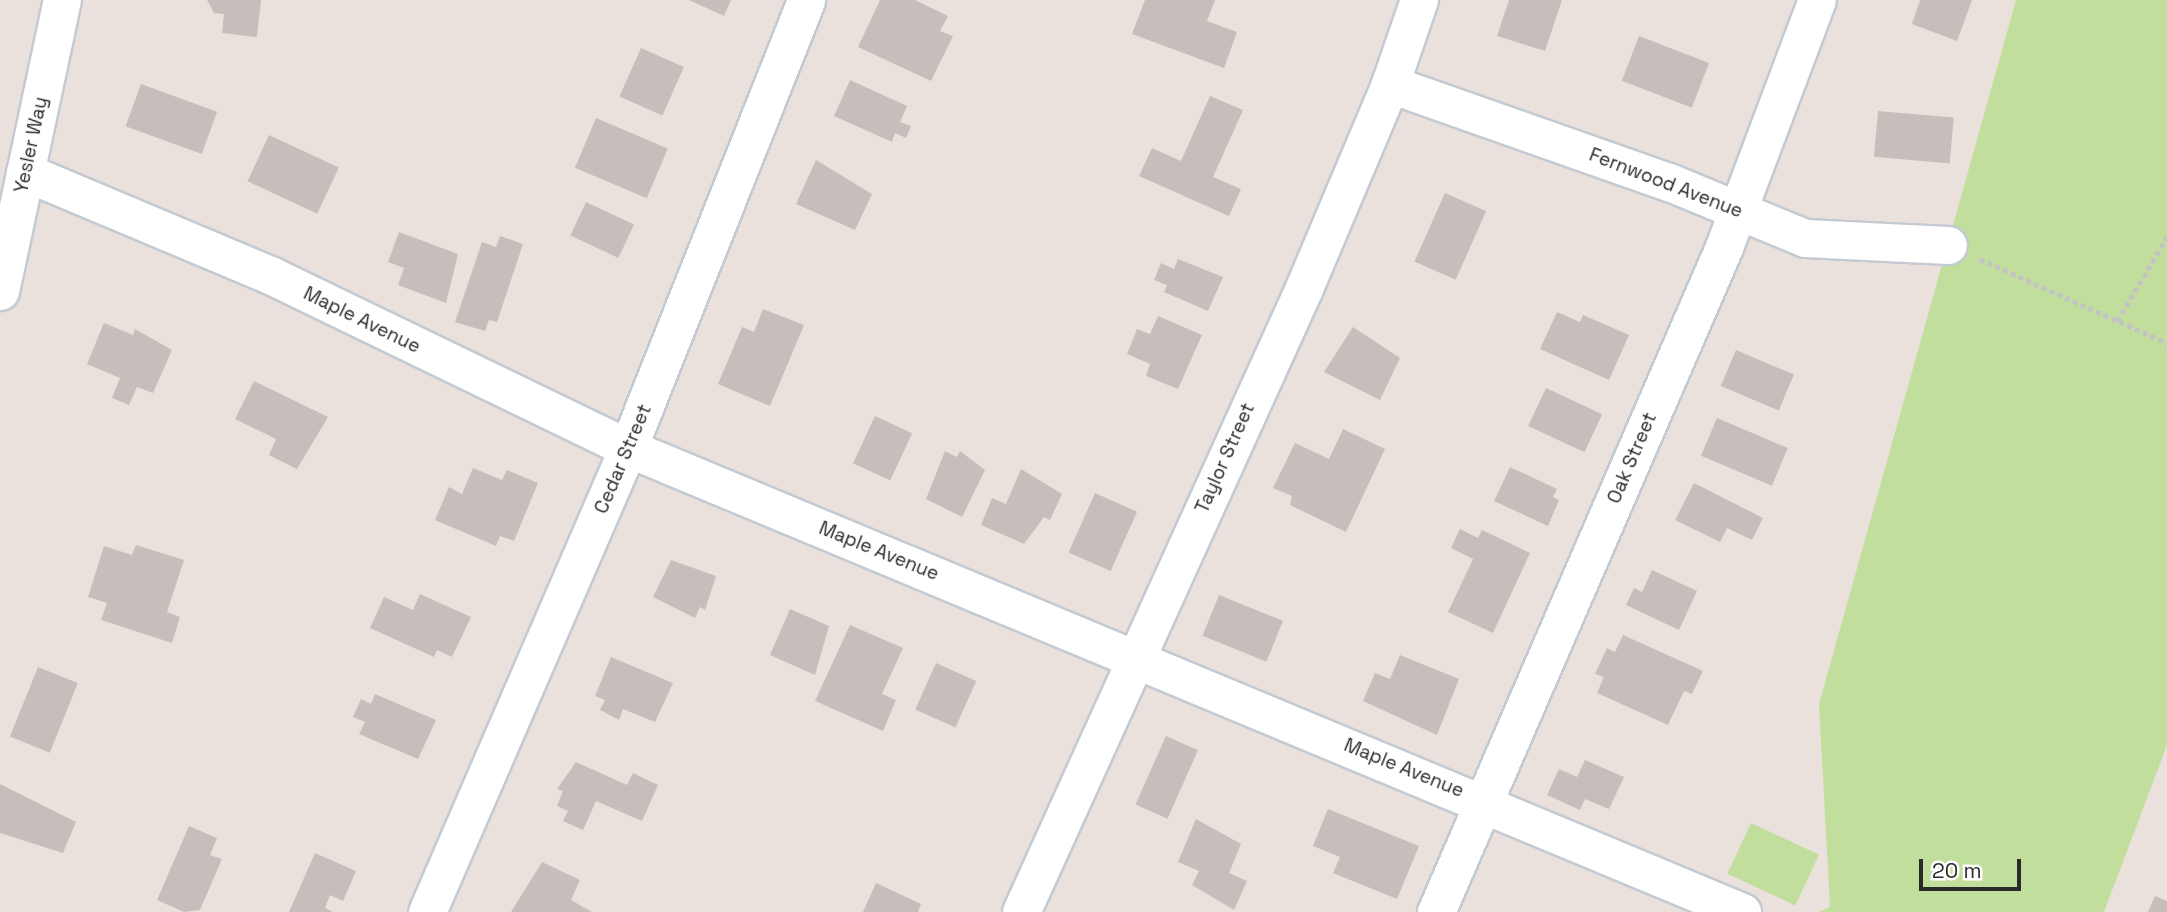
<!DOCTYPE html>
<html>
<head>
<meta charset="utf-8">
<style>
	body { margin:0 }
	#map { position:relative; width:2167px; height:912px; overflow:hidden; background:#ebe1dc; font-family:"Space Grotesk",sans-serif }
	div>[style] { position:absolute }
	.green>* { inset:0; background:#c2de9c; transform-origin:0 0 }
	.building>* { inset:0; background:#c6bebb; transform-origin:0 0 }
	.path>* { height:4.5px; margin-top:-2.25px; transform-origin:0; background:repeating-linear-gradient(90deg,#c3c3c3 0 5px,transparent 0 8.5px) }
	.roads { filter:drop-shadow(2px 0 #c4cad2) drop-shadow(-2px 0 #c4cad2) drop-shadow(0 2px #c4cad2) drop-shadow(0 -2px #c4cad2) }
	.street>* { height:37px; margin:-18.5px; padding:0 18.5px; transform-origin:18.5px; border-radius:18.5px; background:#fff }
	span { translate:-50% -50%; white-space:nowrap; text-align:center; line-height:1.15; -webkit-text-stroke:6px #fff; paint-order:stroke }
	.street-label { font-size:19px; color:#292929 }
	.scale { position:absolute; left:1919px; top:859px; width:102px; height:32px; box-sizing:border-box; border:4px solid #292929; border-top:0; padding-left:9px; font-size:21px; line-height:24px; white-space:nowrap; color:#292929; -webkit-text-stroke:5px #fff; paint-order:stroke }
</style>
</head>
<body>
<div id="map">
	<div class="green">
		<div style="clip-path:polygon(2016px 0,2167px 0,2167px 745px,2104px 912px,1819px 912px,1830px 907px,1819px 704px)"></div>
		<div style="left:1751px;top:823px;width:75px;height:56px;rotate:25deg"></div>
	</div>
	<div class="building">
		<div style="clip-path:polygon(207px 0,261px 0,257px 37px,222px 33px,224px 14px,214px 13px)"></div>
		<div style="clip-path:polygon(689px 0,731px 0,724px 16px)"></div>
		<div style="clip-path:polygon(880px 0,915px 0,948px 16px,940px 31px,953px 36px,931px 81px,858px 47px)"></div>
		<div style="clip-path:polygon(1145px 0,1215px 0,1207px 21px,1237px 32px,1224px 68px,1132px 34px)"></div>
		<div style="clip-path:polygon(1509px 0,1562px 0,1545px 51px,1497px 36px)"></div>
		<div style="clip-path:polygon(1920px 0,1972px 0,1957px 41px,1912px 24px)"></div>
		<div style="left:1639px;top:36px;width:75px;height:48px;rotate:21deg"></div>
		<div style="left:641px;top:48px;width:47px;height:53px;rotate:24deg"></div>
		<div style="clip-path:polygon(850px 80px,907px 106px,900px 122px,911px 126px,906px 138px,895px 133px,892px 142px,834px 116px)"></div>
		<div style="left:141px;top:84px;width:81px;height:45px;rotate:20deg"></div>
		<div style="clip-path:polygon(1210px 96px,1243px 110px,1213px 177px,1241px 189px,1229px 216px,1139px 176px,1152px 148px,1181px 161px)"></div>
		<div style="left:1878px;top:111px;width:76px;height:46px;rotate:5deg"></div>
		<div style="left:596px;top:118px;width:78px;height:54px;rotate:23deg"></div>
		<div style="left:269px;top:135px;width:77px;height:51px;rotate:25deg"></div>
		<div style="clip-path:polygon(816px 160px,872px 194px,855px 230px,796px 204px)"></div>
		<div style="left:1445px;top:193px;width:45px;height:75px;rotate:24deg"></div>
		<div style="left:586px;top:202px;width:53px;height:37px;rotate:25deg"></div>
		<div style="clip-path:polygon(399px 232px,458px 254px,446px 303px,398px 285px,404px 268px,388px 262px)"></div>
		<div style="clip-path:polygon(500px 236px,523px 244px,497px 322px,489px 320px,485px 331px,455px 322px,482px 242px,496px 247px)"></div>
		<div style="clip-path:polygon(1178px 259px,1223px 277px,1208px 311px,1164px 292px,1167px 285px,1154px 280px,1161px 263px,1174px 269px)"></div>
		<div style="clip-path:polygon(763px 309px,804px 325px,770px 406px,718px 384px,742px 327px,754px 332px)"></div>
		<div style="clip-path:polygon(1557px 312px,1580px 322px,1583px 315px,1629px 335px,1609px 380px,1540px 349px)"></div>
		<div style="clip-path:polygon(1158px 316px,1202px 335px,1178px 389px,1146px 376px,1150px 364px,1127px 354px,1137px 329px,1150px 334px)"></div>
		<div style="clip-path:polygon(104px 323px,133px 335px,135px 329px,172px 350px,153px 393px,137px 387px,129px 405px,112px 398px,120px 378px,87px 364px)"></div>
		<div style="clip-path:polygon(1353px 327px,1400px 358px,1380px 400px,1324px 372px)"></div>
		<div style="left:1736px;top:350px;width:63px;height:39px;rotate:23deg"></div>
		<div style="clip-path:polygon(254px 381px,328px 417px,297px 469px,269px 455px,276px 439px,235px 419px)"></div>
		<div style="left:1546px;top:388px;width:62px;height:42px;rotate:25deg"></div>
		<div style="left:875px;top:416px;width:41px;height:52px;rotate:25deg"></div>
		<div style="left:1717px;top:418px;width:77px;height:41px;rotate:23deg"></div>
		<div style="clip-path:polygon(1343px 429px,1385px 449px,1346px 532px,1290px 505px,1292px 496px,1273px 488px,1295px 443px,1329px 459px)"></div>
		<div style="clip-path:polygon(945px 451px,957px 457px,960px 451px,985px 470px,962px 517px,926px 499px)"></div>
		<div style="clip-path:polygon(1510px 467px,1557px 489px,1553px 497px,1559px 500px,1548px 526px,1494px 501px)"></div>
		<div style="clip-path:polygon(473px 468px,502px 480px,507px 470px,538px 483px,514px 541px,500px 536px,496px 546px,435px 520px,449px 487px,462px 494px)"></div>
		<div style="clip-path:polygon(1021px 469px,1062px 494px,1050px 520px,1044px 517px,1024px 544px,981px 525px,992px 498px,1006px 504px)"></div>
		<div style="clip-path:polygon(1694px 483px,1763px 518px,1752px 540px,1727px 528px,1720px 542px,1675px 520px)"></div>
		<div style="left:1095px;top:493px;width:46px;height:65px;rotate:24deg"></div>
		<div style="clip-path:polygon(1460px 529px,1478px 538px,1482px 530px,1530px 553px,1493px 633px,1448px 612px,1473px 559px,1451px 548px)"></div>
		<div style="clip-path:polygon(136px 545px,184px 560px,167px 612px,180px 617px,172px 643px,101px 620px,107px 603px,88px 597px,104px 546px,132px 555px)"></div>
		<div style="clip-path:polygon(671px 560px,716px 576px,705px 610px,700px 607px,695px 618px,653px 597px)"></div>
		<div style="clip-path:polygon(1652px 570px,1697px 591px,1679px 630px,1626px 605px,1634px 588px,1642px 592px)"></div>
		<div style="clip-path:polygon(420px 594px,471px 617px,452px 657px,437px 650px,434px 657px,370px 628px,384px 597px,413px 610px)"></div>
		<div style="left:1219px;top:595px;width:69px;height:44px;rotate:22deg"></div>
		<div style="clip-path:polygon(790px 609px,829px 626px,815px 675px,770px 655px)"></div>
		<div style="clip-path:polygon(850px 625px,903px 648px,882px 694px,896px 700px,883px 731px,815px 701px)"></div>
		<div style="clip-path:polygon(1623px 635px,1703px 671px,1692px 694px,1684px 691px,1668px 725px,1597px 693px,1604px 677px,1595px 674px,1607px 648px,1615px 652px)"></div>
		<div style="clip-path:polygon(1400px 655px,1459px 679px,1437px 735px,1363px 701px,1375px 673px,1390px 679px)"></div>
		<div style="clip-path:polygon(611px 657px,673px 683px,655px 722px,623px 709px,619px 720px,600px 710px,605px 700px,595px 696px)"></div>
		<div style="left:936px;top:663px;width:44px;height:51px;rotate:24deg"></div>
		<div style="left:38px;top:667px;width:43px;height:75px;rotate:22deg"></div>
		<div style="clip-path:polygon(375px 694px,436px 720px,418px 759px,359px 734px,365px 722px,353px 717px,361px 699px,371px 704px)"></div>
		<div style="left:1166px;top:736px;width:35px;height:75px;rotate:24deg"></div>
		<div style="clip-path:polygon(1585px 760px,1624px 777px,1609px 809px,1585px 799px,1580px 810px,1547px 795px,1559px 769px,1577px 777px)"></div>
		<div style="clip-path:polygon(576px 762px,627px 785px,633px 773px,658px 785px,642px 821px,596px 801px,583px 830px,563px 821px,568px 811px,557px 806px,563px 791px,557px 789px)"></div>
		<div style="clip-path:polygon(0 784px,76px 822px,63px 853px,0 833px)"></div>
		<div style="clip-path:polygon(1328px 809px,1419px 846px,1397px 899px,1333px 873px,1340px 857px,1313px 846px)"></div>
		<div style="clip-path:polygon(1196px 819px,1241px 844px,1229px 873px,1247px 881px,1234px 910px,1192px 885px,1199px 871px,1178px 862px)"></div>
		<div style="clip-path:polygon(189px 826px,217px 838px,210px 855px,222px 859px,200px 910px,184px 912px,157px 900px)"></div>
		<div style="clip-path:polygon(315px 853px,356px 871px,343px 901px,330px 895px,325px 908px,333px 912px,289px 912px)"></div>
		<div style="clip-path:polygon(542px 862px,580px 880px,571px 900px,592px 912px,511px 912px)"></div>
		<div style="clip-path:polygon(876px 883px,921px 904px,918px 912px,863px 912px)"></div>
		<div style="clip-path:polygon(2155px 896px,2167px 901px,2167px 912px,2148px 912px)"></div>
	</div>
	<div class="path">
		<div style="left:1980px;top:259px;width:205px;rotate:24.2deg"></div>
		<div style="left:2117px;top:321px;width:98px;rotate:-59.2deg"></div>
	</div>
	<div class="roads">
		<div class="street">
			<div style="left:1390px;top:84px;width:296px;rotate:19.4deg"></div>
			<div style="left:1669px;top:182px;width:147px;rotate:22.4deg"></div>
			<div style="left:1805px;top:238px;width:143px;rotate:2.8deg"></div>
			<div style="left:25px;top:172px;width:266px;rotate:22.8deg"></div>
			<div style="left:270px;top:275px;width:398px;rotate:25.8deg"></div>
			<div style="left:628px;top:448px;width:1207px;rotate:22.61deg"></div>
			<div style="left:0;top:291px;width:298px;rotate:-78deg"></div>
			<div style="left:427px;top:912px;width:506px;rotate:-66.58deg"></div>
			<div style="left:628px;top:448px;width:482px;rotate:-68.3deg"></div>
			<div style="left:1021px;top:912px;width:685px;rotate:-65.6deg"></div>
			<div style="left:1304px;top:288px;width:221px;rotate:-67.1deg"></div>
			<div style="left:1390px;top:84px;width:89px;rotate:-71deg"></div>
			<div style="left:1436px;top:912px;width:725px;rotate:-66.58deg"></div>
			<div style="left:1724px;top:247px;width:264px;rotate:-69.4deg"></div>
		</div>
	</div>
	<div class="street-label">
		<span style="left:31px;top:145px;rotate:-78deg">Yesler Way</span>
		<span style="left:1666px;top:183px;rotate:21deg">Fernwood Avenue</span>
		<span style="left:362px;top:320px;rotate:26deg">Maple Avenue</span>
		<span style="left:1225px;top:458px;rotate:-66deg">Taylor Street</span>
		<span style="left:1632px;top:458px;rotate:-67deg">Oak Street</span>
		<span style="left:623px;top:459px;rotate:-67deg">Cedar Street</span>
		<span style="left:879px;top:551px;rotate:22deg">Maple Avenue</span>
		<span style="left:1404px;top:768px;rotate:22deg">Maple Avenue</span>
	</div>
	<div class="scale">20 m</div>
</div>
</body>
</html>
